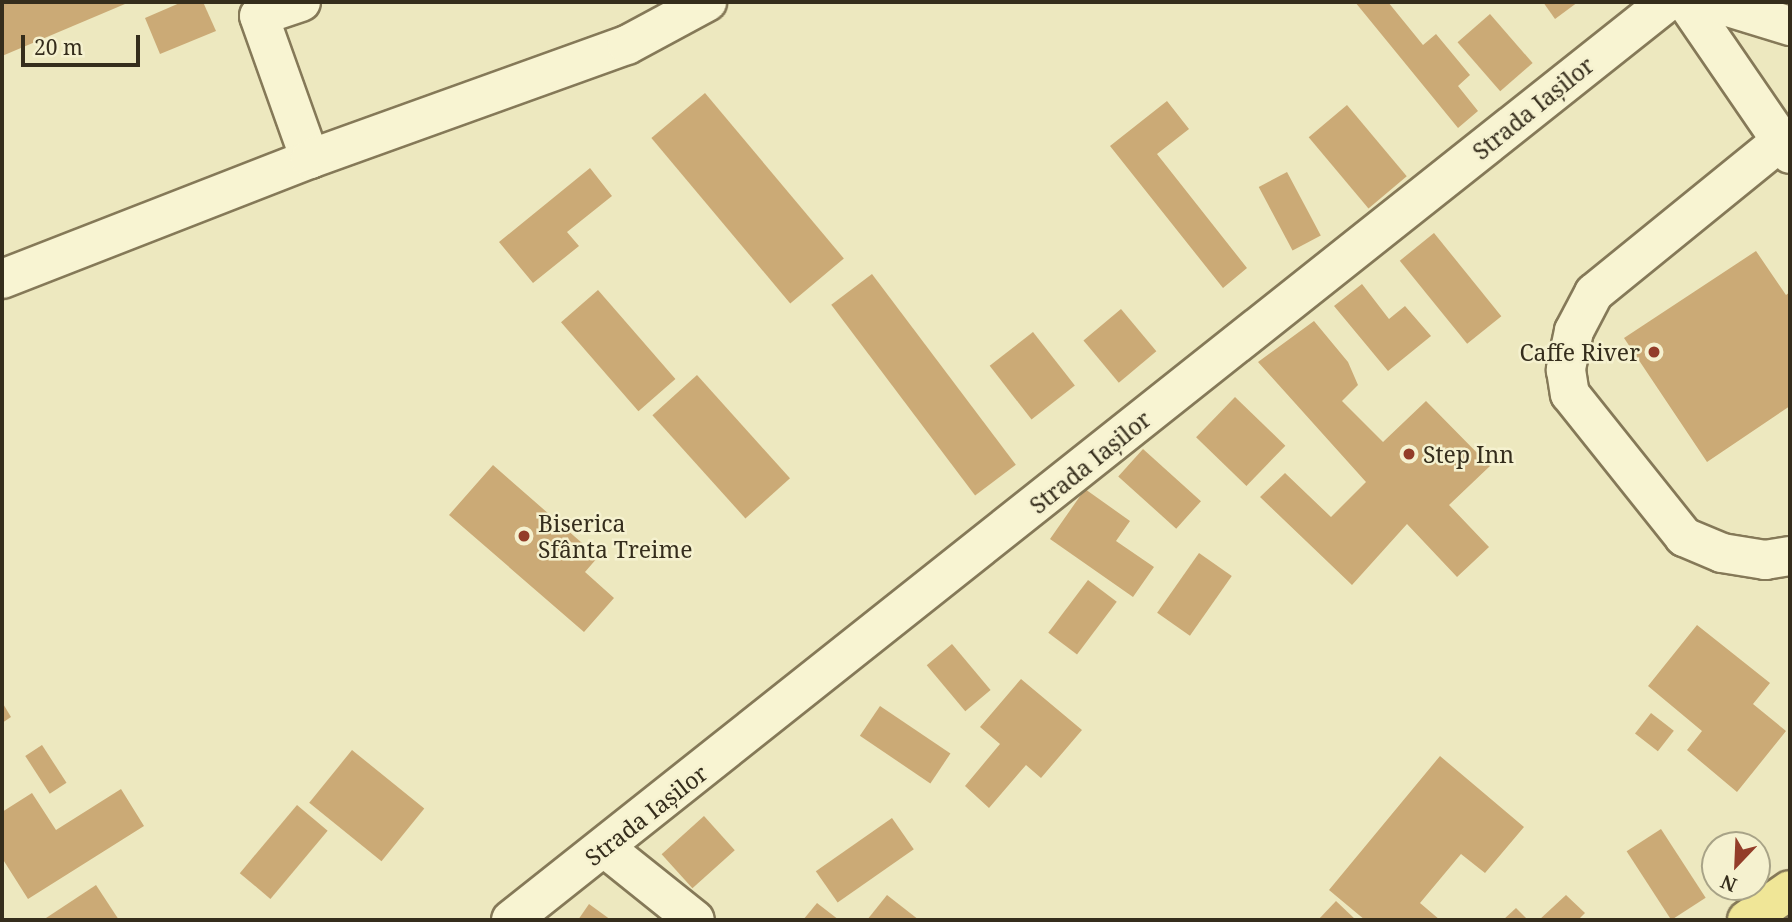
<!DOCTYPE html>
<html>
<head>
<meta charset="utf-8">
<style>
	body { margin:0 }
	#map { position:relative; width:1792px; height:922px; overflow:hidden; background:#ede8bf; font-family:"Noto Serif",serif }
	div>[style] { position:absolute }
	.building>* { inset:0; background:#cbaa76; transform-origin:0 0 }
	.roads { filter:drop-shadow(2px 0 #857958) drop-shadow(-2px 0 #857958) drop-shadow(0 2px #857958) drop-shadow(0 -2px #857958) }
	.minor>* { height:38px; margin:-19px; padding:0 19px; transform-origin:19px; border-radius:19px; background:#f8f4d2 }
	.major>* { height:38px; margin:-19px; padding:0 19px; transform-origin:19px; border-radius:19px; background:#f0e697 }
	.dots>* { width:19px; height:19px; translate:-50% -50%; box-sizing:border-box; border:4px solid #f5f1cf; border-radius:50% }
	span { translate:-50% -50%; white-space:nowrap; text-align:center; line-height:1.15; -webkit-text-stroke:5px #f5f1cf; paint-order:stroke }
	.street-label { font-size:23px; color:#352d1c }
	.poi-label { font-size:23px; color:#352d1c }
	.right { translate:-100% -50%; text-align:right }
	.left { translate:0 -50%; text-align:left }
	.frame { position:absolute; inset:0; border:4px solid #352d1c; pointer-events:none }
	.north { position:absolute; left:1701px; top:831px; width:70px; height:70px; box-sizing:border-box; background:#f5f1cf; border:2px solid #a8a387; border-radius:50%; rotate:203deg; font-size:19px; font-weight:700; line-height:28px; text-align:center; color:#352d1c }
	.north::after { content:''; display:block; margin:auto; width:24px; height:32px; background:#933d29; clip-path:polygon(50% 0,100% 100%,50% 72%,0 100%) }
	.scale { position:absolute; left:21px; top:35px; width:119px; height:32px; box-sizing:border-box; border:4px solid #352d1c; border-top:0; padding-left:9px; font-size:21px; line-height:24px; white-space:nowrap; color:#352d1c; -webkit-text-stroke:5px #f5f1cf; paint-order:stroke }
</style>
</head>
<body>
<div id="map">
	<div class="building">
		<div style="clip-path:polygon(2px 2px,124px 2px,125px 4px,2px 56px)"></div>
		<div style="clip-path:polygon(182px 2px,203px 2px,216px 31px,160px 54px,145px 18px)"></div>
		<div style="clip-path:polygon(1355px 2px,1388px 2px,1423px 45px,1436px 34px,1470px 75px,1458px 86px,1478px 111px,1458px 128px)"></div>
		<div style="clip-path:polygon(1543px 2px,1578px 2px,1555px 19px)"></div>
		<div style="left:1490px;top:14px;width:65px;height:43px;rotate:49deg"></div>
		<div style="left:705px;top:93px;width:216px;height:70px;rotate:50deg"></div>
		<div style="clip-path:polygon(1167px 101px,1189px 129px,1157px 154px,1247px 268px,1223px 288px,1110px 146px)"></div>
		<div style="left:1347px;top:105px;width:93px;height:50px;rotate:50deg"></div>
		<div style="clip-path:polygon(590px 168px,612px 196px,567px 232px,579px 246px,533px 283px,499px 242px)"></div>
		<div style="left:1287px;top:172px;width:72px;height:32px;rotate:62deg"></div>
		<div style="left:1434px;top:233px;width:107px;height:44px;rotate:51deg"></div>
		<div style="clip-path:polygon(1756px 251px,1786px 295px,1790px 292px,1790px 406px,1707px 462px,1624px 338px)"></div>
		<div style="left:872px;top:274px;width:239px;height:51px;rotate:53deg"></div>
		<div style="clip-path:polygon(1362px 284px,1389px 319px,1405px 306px,1431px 336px,1388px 371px,1334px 306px)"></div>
		<div style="left:598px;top:290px;width:118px;height:49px;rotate:49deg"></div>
		<div style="left:1121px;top:309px;width:55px;height:49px;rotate:50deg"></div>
		<div style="clip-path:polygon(1314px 321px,1348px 362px,1358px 385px,1342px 401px,1383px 442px,1426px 401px,1490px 466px,1449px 505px,1489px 547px,1457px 577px,1407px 524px,1352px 585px,1260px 497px,1285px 473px,1331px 517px,1366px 482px,1258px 362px)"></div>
		<div style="left:1033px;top:332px;width:68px;height:55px;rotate:52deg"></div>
		<div style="left:697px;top:375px;width:139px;height:60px;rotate:48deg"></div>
		<div style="left:1235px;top:397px;width:70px;height:56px;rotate:44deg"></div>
		<div style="left:1143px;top:449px;width:78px;height:37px;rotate:42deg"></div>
		<div style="clip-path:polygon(493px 465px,598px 557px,585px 572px,614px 598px,584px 632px,449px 515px)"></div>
		<div style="clip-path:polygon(1085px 489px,1130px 521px,1116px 541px,1154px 567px,1133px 597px,1050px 539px)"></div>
		<div style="left:1199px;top:553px;width:40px;height:73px;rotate:35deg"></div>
		<div style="left:1088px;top:580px;width:36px;height:66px;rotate:37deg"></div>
		<div style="clip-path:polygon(1697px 625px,1770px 683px,1753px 704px,1786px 731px,1737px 792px,1687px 750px,1702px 731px,1648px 686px)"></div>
		<div style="left:952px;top:644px;width:60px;height:33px;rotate:50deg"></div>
		<div style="clip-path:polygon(1021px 679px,1082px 730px,1041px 778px,1026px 765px,989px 808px,965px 786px,1000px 744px,980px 727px)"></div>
		<div style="clip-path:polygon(2px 702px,11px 717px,2px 723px)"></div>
		<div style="left:880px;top:706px;width:85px;height:36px;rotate:34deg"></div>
		<div style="left:1651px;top:713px;width:29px;height:26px;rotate:38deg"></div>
		<div style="left:42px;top:745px;width:45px;height:20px;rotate:57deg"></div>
		<div style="left:352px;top:750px;width:93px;height:68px;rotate:39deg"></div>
		<div style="clip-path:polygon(1440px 756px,1524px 827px,1485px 873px,1461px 854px,1420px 903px,1440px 920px,1365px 920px,1329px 890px)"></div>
		<div style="clip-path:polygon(121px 789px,144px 826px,28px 899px,2px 858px,2px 812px,32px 793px,56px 830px)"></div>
		<div style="left:297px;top:805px;width:40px;height:89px;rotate:40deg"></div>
		<div style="left:704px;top:816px;width:46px;height:57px;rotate:48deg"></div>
		<div style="left:892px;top:818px;width:38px;height:93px;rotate:55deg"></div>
		<div style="left:1661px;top:829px;width:82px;height:41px;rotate:57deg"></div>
		<div style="clip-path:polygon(96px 885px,119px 920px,43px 920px)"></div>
		<div style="clip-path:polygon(887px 895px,919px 920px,867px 920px)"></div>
		<div style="clip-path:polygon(1566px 895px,1585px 913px,1578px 920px,1539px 920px)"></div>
		<div style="clip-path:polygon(1336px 901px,1356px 920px,1318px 920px)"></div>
		<div style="clip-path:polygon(817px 903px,839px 920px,803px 920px)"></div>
		<div style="clip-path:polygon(589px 904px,611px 920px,578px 920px)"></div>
		<div style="clip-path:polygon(1516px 908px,1528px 920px,1503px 920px)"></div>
	</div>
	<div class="roads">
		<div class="minor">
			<div style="left:301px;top:2px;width:44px;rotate:161.6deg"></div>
			<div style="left:259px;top:16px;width:152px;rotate:70.4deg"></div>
			<div style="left:1686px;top:2px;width:184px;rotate:55.6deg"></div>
			<div style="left:1712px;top:2px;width:82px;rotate:17.1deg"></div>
			<div style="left:1781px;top:141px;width:241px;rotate:140.9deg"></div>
			<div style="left:1594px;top:293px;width:43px;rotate:117.8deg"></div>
			<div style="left:1574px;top:331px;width:40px;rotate:102deg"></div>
			<div style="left:1566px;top:370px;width:24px;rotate:81deg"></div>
			<div style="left:1570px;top:394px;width:183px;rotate:51.4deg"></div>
			<div style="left:1684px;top:537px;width:41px;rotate:22.8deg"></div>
			<div style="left:1722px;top:553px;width:44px;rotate:9.2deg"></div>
			<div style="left:1765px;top:560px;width:25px;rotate:-9deg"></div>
			<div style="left:2px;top:279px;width:331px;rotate:-21.3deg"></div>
			<div style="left:310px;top:159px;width:337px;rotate:-19.8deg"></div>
			<div style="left:627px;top:45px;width:91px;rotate:-28.3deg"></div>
			<div style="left:605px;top:848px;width:115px;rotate:38.7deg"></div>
			<div style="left:511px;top:920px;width:1476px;rotate:-38.45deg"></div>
		</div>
		<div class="major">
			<div style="left:1747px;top:920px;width:52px;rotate:-34.9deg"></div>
		</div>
	</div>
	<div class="dots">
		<div style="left:1654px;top:352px;background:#933d29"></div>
		<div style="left:1409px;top:454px;background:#933d29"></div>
		<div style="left:524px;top:536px;background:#933d29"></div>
	</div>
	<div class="street-label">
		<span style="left:1533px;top:108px;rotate:-39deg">Strada Iașilor</span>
		<span style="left:1090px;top:462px;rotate:-39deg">Strada Iașilor</span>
		<span style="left:646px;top:815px;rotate:-38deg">Strada Iașilor</span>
	</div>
	<div class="poi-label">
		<span class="right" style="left:1640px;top:352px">Caffe River</span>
		<span class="left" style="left:1423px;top:454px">Step Inn</span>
		<span class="left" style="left:538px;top:536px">Biserica<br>Sfânta Treime</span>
	</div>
	<div class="frame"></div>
	<div class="north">N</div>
	<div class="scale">20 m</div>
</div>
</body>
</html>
